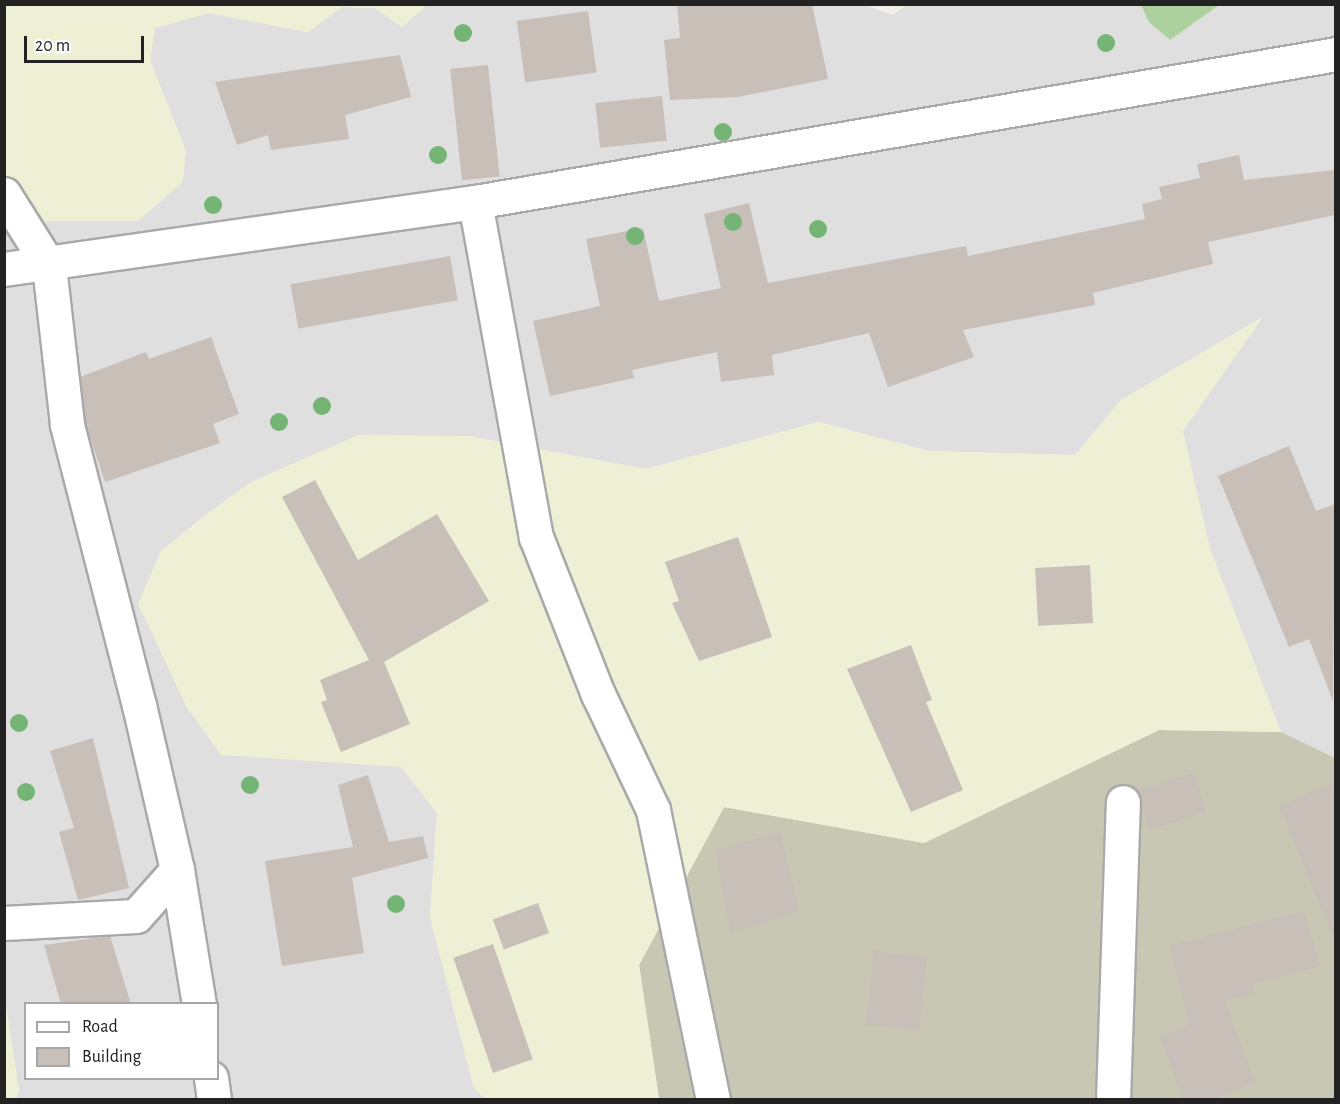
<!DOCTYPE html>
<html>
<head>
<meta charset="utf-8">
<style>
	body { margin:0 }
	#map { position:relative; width:1340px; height:1104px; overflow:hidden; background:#f2efe9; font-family:"Alegreya Sans",sans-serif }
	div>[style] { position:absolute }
	.residential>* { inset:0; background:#e0dfdf }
	.construction>* { inset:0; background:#c7c7b4 }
	.farmland>* { inset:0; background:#eef0d5 }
	.forest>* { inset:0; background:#add19e }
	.building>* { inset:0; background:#c7bfb8; transform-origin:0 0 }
	.roads { filter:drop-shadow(2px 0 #a9a9a9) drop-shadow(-2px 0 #a9a9a9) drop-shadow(0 2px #a9a9a9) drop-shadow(0 -2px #a9a9a9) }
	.minor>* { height:33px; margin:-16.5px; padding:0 16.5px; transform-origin:16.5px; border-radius:16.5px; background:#fff }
	.tertiary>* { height:33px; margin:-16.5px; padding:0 16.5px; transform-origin:16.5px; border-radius:16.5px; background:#fff }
	.trees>* { width:18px; height:18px; margin:-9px; border-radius:50%; background:#74b475 }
	span { translate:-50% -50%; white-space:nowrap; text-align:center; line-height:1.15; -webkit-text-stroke:6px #fff; paint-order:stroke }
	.frame { position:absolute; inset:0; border:6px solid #222; pointer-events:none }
	.legend { position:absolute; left:24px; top:1002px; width:195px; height:78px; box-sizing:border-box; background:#fff; border:2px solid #a7a7a7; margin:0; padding:8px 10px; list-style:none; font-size:18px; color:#222 }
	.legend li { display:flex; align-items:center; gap:12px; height:30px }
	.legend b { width:30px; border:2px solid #a7a7a7 }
	.scale { position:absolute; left:24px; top:36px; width:120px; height:27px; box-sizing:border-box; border:3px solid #222; border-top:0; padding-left:8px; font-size:18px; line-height:21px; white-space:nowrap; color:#222; -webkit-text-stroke:4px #fff; paint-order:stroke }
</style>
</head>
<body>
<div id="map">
	<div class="residential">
		<div style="clip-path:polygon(evenodd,427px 4px,862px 4px,893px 15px,908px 4px,1141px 4px,1149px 22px,1219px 5px,1335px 5px,1335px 758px,1281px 732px,1210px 549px,1182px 430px,1261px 318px,1121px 400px,1075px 455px,929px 451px,818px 422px,646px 469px,468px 436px,338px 759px,401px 767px,437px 813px,430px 917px,474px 1088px,487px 1099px,17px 1099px,4px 991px,4px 233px,49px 221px,138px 221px,186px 151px,150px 61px,154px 28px,209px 13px,308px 32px,342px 7px,375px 8px,402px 27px,427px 4px,26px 1004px,218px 1004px,218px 1078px,26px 1078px,26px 1004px)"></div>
	</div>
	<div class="construction">
		<div style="clip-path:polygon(1159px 730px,1281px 732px,1335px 758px,1335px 1099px,659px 1099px,639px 965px,724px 807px,924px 843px)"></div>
	</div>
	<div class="farmland">
		<div style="clip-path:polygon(5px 5px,427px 5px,402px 27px,375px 8px,342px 7px,308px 32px,209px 13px,155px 28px,150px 61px,186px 151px,183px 182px,138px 221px,49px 221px,5px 233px)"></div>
		<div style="clip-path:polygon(1263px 317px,1183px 431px,1210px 549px,1281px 732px,1159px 730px,924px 843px,724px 807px,639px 965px,659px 1099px,487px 1099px,474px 1089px,430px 917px,437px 813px,401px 767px,221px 755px,187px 708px,138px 604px,161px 551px,204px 516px,251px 482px,358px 435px,468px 436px,646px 469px,818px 422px,929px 451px,1075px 455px,1121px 400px)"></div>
		<div style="clip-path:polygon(4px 991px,19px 1090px,17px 1099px,5px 1099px)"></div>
	</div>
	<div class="forest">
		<div style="clip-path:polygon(1141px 5px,1219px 5px,1170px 40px,1149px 22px)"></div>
	</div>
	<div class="building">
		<div style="clip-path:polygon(677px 4px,812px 4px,828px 79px,738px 97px,670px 100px,664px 40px,680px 38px)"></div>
		<div style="left:588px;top:11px;width:62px;height:72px;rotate:82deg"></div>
		<div style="clip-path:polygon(400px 55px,411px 97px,345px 115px,349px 139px,271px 150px,268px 135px,237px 145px,215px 82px)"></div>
		<div style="left:488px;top:65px;width:112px;height:38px;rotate:84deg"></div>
		<div style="left:662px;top:96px;width:45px;height:67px;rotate:84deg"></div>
		<div style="clip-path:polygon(1239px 155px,1244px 180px,1335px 170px,1335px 215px,1208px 242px,1213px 264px,1093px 293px,1095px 305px,963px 330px,974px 357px,888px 387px,869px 333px,772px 355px,774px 375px,721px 382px,717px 352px,632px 370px,634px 378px,550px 396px,533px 321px,600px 306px,586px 239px,643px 228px,659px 301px,721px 288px,704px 214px,749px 203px,768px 283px,966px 246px,968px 256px,1145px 219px,1142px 204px,1162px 199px,1159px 187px,1200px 178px,1197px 164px)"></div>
		<div style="left:450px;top:256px;width:45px;height:162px;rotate:80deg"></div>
		<div style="clip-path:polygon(211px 337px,239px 414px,213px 424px,220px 443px,105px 482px,85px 422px,80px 377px,146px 352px,149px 359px)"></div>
		<div style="clip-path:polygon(1289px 446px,1316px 511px,1335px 504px,1333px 701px,1309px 639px,1289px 647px,1218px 476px)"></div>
		<div style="clip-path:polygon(315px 480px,358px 560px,437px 514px,489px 601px,384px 662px,410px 724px,341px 752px,321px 702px,327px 700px,320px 680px,369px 660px,282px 497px)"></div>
		<div style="clip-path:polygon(738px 537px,772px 637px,699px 661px,672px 603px,679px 601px,665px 562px)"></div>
		<div style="left:1090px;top:565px;width:58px;height:55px;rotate:87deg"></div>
		<div style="clip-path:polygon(911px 645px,932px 700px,926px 702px,963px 790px,911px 812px,847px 669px)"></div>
		<div style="clip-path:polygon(93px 738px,129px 888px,78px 900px,59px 832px,74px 828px,50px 751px)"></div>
		<div style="left:1194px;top:773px;width:41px;height:59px;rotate:73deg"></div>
		<div style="clip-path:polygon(368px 775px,389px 842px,423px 836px,428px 858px,352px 878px,364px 953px,282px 966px,265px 861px,353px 847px,338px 785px)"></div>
		<div style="clip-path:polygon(1335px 782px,1335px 941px,1279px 806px)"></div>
		<div style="clip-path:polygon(780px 832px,799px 911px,731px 933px,715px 851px)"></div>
		<div style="left:538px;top:903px;width:32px;height:48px;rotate:70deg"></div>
		<div style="clip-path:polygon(1304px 911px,1320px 966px,1252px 984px,1254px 994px,1225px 1001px,1255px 1083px,1210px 1100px,1183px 1100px,1160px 1036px,1190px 1026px,1170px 946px)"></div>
		<div style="clip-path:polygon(110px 936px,131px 1004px,61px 1004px,44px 945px)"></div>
		<div style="left:493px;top:944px;width:122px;height:42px;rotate:71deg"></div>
		<div style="left:874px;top:951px;width:53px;height:74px;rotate:6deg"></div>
	</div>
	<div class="roads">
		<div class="minor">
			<div style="left:4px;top:194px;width:85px;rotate:58deg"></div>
			<div style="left:475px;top:202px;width:341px;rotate:79.7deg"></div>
			<div style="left:536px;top:537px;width:169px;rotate:68.5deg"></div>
			<div style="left:598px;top:694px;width:128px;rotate:64.6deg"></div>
			<div style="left:653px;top:810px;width:296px;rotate:78.3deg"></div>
			<div style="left:4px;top:923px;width:132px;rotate:-3deg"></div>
			<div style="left:136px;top:916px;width:62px;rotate:-48.3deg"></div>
			<div style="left:1113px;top:1100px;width:298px;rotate:-88.1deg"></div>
		</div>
		<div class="tertiary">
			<div style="left:49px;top:266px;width:160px;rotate:83.5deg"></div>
			<div style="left:67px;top:425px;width:289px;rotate:75.6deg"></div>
			<div style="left:139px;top:705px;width:169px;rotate:77deg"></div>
			<div style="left:177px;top:870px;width:136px;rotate:80.7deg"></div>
			<div style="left:4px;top:269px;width:476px;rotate:-8.1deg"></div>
			<div style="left:475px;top:202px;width:874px;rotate:-9.75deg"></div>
			<div style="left:211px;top:1078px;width:22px;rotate:82deg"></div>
		</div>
	</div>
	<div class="trees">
		<div style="left:463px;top:33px"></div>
		<div style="left:1106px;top:43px"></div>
		<div style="left:723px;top:132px"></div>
		<div style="left:438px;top:155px"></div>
		<div style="left:213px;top:205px"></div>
		<div style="left:733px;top:222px"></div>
		<div style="left:818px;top:229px"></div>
		<div style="left:635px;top:236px"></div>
		<div style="left:322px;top:406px"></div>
		<div style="left:279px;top:422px"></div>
		<div style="left:19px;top:723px"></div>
		<div style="left:250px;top:785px"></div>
		<div style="left:26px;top:792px"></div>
		<div style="left:396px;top:904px"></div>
	</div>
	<div class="frame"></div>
	<ul class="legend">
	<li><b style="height:8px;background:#fff"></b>Road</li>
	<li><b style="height:16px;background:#c7bfb8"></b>Building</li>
	</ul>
	<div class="scale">20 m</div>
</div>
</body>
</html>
